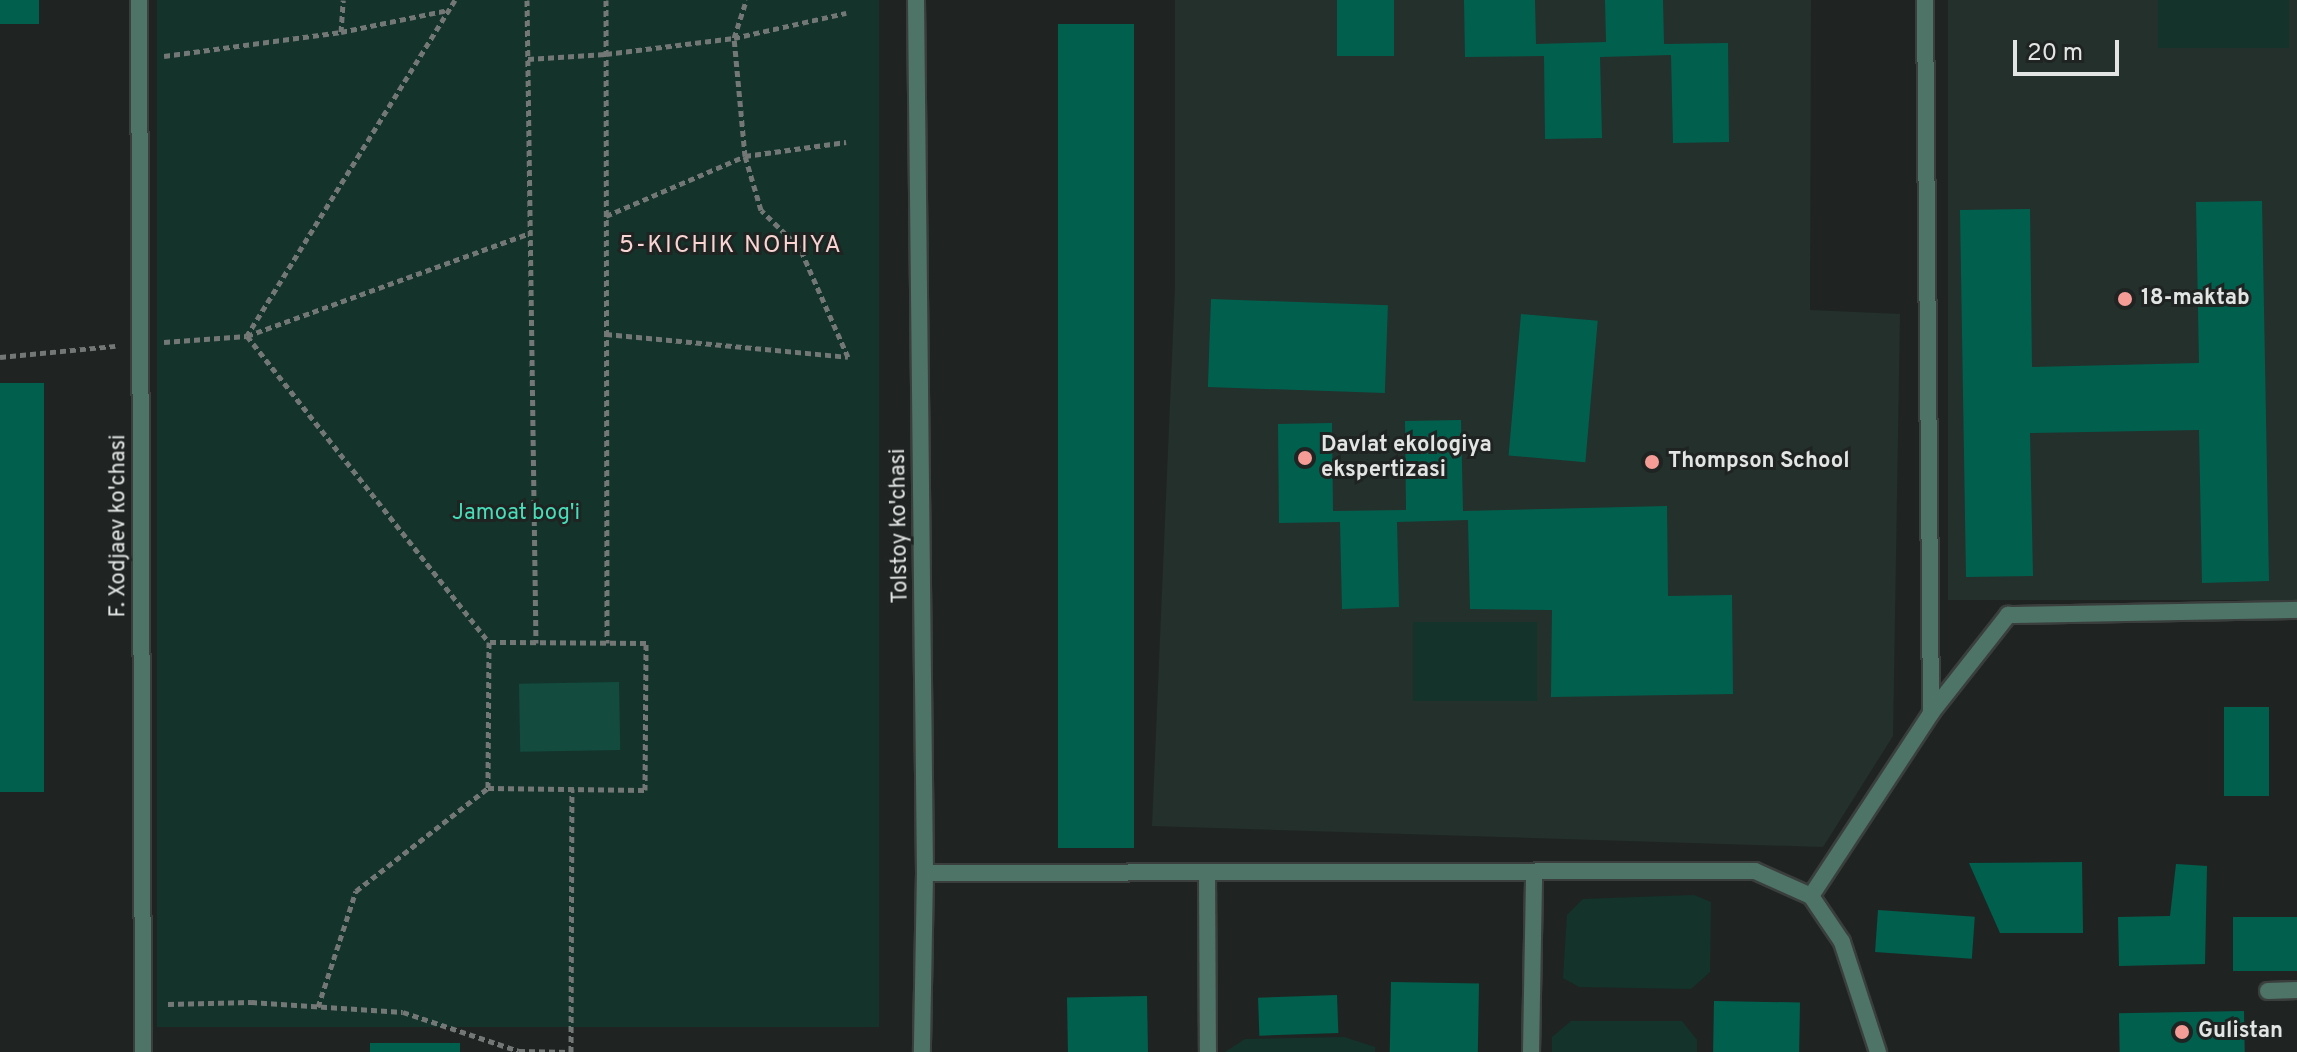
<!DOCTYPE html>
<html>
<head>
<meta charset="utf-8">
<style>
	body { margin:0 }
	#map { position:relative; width:2297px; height:1052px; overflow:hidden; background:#1f2422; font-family:Overpass,sans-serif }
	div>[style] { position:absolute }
	.built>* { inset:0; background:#24302c; transform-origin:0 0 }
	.green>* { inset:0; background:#14332b; transform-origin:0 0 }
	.water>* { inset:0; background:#134c3f; transform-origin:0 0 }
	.building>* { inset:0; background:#00604e; transform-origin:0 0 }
	.path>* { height:5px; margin-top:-2.5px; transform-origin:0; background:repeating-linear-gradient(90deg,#737776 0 6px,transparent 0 10px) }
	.roads { filter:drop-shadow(2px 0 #3a3f3d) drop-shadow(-2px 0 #3a3f3d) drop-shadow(0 2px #3a3f3d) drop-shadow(0 -2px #3a3f3d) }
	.service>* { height:16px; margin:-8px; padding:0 8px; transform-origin:8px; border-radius:8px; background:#4e7468 }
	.minor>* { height:16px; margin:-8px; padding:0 8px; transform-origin:8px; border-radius:8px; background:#4e7468 }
	.tertiary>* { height:16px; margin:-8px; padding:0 8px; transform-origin:8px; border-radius:8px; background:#4e7468 }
	.dots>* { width:22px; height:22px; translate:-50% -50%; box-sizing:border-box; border:4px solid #1f2422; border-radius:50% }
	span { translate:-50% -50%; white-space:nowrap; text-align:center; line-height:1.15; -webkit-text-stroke:6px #1f2422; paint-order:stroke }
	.poi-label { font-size:22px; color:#e2e5e4; font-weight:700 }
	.left { translate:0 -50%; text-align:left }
	.park-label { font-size:22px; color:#48ddb9 }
	.street-label { font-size:22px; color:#e2e5e4 }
	.neighbourhood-label { font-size:24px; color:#f8d4d2; letter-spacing:2px }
	.scale { position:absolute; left:2013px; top:40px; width:106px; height:36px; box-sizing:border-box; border:4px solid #e2e5e4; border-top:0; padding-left:10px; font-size:24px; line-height:28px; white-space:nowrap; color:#e2e5e4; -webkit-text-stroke:6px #1f2422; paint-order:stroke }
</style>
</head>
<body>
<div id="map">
	<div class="built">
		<div style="clip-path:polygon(1175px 0,1811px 0,1810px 310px,1900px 314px,1893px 736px,1823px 847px,1152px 826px,1175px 287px)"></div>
		<div style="left:1948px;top:0;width:349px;height:600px"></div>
	</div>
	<div class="green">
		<div style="left:157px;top:0;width:722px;height:1027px"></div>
		<div style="left:2158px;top:0;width:131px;height:48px"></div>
		<div style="left:1413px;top:622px;width:124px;height:79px"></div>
		<div style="clip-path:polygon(1694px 895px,1711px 902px,1710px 972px,1691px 989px,1579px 987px,1563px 978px,1567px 915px,1583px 899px)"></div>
		<div style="clip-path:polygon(1571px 1021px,1682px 1021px,1697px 1040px,1697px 1052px,1552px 1052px,1552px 1037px)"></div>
		<div style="clip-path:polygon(1344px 1037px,1375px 1047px,1375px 1052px,1225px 1052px,1245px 1039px)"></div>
	</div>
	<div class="water">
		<div style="left:619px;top:682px;width:68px;height:100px;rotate:89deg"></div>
	</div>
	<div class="building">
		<div style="left:0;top:0;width:39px;height:24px"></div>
		<div style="left:1337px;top:0;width:57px;height:56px"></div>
		<div style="clip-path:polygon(1464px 0,1535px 0,1536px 44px,1606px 42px,1605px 0,1663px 0,1664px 44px,1728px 43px,1729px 142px,1673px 143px,1671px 55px,1600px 57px,1602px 138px,1545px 139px,1544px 56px,1465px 57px)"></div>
		<div style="left:1134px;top:24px;width:824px;height:76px;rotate:90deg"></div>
		<div style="clip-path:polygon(2262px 201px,2269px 581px,2202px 583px,2199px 430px,2030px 433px,2033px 576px,1966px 577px,1960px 210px,2030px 209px,2032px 367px,2199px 363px,2196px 202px)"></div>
		<div style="left:1211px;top:299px;width:177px;height:88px;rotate:2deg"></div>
		<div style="left:1521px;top:314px;width:77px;height:142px;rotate:5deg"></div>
		<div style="left:0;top:383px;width:44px;height:409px"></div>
		<div style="clip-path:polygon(1461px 420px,1463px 511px,1667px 506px,1668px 596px,1732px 595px,1733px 694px,1551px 697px,1552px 610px,1470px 609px,1468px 520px,1397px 522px,1399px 607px,1342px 609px,1340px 522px,1279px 523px,1278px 424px,1332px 423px,1333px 511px,1406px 510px,1405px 421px)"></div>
		<div style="left:2269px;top:707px;width:89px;height:45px;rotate:90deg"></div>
		<div style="clip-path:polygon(2082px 862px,2083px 933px,2000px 933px,1969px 863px)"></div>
		<div style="clip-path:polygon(2176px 864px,2207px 866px,2205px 964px,2119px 966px,2118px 917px,2170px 916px)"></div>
		<div style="left:1878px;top:910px;width:97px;height:42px;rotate:4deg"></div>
		<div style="left:2233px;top:917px;width:64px;height:54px"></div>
		<div style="left:1391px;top:982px;width:88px;height:70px;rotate:1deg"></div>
		<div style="left:1337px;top:995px;width:38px;height:79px;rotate:88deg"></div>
		<div style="left:1147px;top:996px;width:56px;height:80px;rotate:89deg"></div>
		<div style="left:1714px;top:1001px;width:86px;height:51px;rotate:1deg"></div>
		<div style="left:2244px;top:1011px;width:41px;height:125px;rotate:89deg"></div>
		<div style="left:370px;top:1043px;width:90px;height:9px"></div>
	</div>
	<div class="path">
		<div style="left:455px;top:0;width:395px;rotate:121.8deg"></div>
		<div style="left:247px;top:336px;width:390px;rotate:51.7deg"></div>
		<div style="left:527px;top:0;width:643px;rotate:89.2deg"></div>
		<div style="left:606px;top:0;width:643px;rotate:89.91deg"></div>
		<div style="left:341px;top:32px;width:32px;rotate:-86deg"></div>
		<div style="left:164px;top:56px;width:179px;rotate:-7.7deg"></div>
		<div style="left:341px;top:32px;width:109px;rotate:-11.6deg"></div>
		<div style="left:528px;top:59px;width:78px;rotate:-3.7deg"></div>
		<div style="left:606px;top:54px;width:129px;rotate:-7.1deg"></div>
		<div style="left:734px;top:38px;width:115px;rotate:-12.6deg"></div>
		<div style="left:606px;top:216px;width:151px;rotate:-23.3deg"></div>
		<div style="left:745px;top:156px;width:102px;rotate:-7.9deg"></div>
		<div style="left:606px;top:334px;width:243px;rotate:5.4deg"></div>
		<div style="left:848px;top:357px;width:119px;rotate:-113.8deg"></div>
		<div style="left:800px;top:248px;width:54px;rotate:-135.7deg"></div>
		<div style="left:761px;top:210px;width:56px;rotate:-106.5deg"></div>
		<div style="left:745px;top:156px;width:119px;rotate:-95.3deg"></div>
		<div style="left:734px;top:38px;width:40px;rotate:-72deg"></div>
		<div style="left:164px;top:342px;width:83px;rotate:-4.1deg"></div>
		<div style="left:247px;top:336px;width:301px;rotate:-20deg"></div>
		<div style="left:0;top:357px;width:116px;rotate:-5.5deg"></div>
		<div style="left:168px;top:1004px;width:83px;rotate:-1.4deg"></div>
		<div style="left:251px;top:1002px;width:152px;rotate:3.8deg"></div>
		<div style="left:403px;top:1012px;width:122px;rotate:18.6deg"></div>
		<div style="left:519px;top:1051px;width:53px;rotate:1.1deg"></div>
		<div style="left:318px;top:1007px;width:122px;rotate:-71.9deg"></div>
		<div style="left:356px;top:891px;width:167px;rotate:-38deg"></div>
		<div style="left:488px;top:788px;width:157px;rotate:0.7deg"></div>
		<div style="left:645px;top:790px;width:147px;rotate:-89.6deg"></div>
		<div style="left:646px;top:643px;width:157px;rotate:-179.6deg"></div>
		<div style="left:489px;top:642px;width:146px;rotate:90.4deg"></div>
		<div style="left:571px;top:1052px;width:263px;rotate:-89.8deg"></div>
	</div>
	<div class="roads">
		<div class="service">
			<div style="left:1925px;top:0;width:713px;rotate:89.52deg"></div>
			<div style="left:1207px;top:872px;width:180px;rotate:89.7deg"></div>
			<div style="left:1811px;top:896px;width:219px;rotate:-56.7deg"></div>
			<div style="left:1931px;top:713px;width:125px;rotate:-51.8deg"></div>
			<div style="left:2008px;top:615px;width:289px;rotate:-1deg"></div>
			<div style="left:2268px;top:991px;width:29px;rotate:-2deg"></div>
			<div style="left:1531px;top:1052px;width:179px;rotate:-89deg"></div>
		</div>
		<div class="minor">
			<div style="left:139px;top:0;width:1052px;rotate:89.78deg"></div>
			<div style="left:925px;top:873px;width:830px;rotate:-0.14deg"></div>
			<div style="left:1755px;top:871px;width:61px;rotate:24.1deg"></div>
			<div style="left:1811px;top:896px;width:55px;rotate:56deg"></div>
			<div style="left:1842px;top:942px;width:116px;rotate:71.9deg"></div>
		</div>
		<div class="tertiary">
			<div style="left:916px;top:0;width:873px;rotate:89.41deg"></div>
			<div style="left:925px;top:873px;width:179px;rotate:91deg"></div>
		</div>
	</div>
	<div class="dots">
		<div style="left:2125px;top:299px;background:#f59c96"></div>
		<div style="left:1305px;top:458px;background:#f59c96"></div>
		<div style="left:1652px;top:462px;background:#f59c96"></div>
		<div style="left:2182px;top:1032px;background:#f59c96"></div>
	</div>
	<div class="poi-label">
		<span class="left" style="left:2141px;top:299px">18-maktab</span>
		<span class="left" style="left:1321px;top:458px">Davlat ekologiya<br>ekspertizasi</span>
		<span class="left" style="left:1668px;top:462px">Thompson School</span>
		<span class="left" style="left:2198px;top:1032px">Gulistan</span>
	</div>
	<div class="park-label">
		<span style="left:516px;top:514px">Jamoat bog'i</span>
	</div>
	<div class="street-label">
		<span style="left:119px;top:526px;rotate:-90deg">F. Xodjaev ko'chasi</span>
		<span style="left:900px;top:526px;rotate:-91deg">Tolstoy ko'chasi</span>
	</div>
	<div class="neighbourhood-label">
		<span style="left:731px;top:247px">5-KICHIK NOHIYA</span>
	</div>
	<div class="scale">20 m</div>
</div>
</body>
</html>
